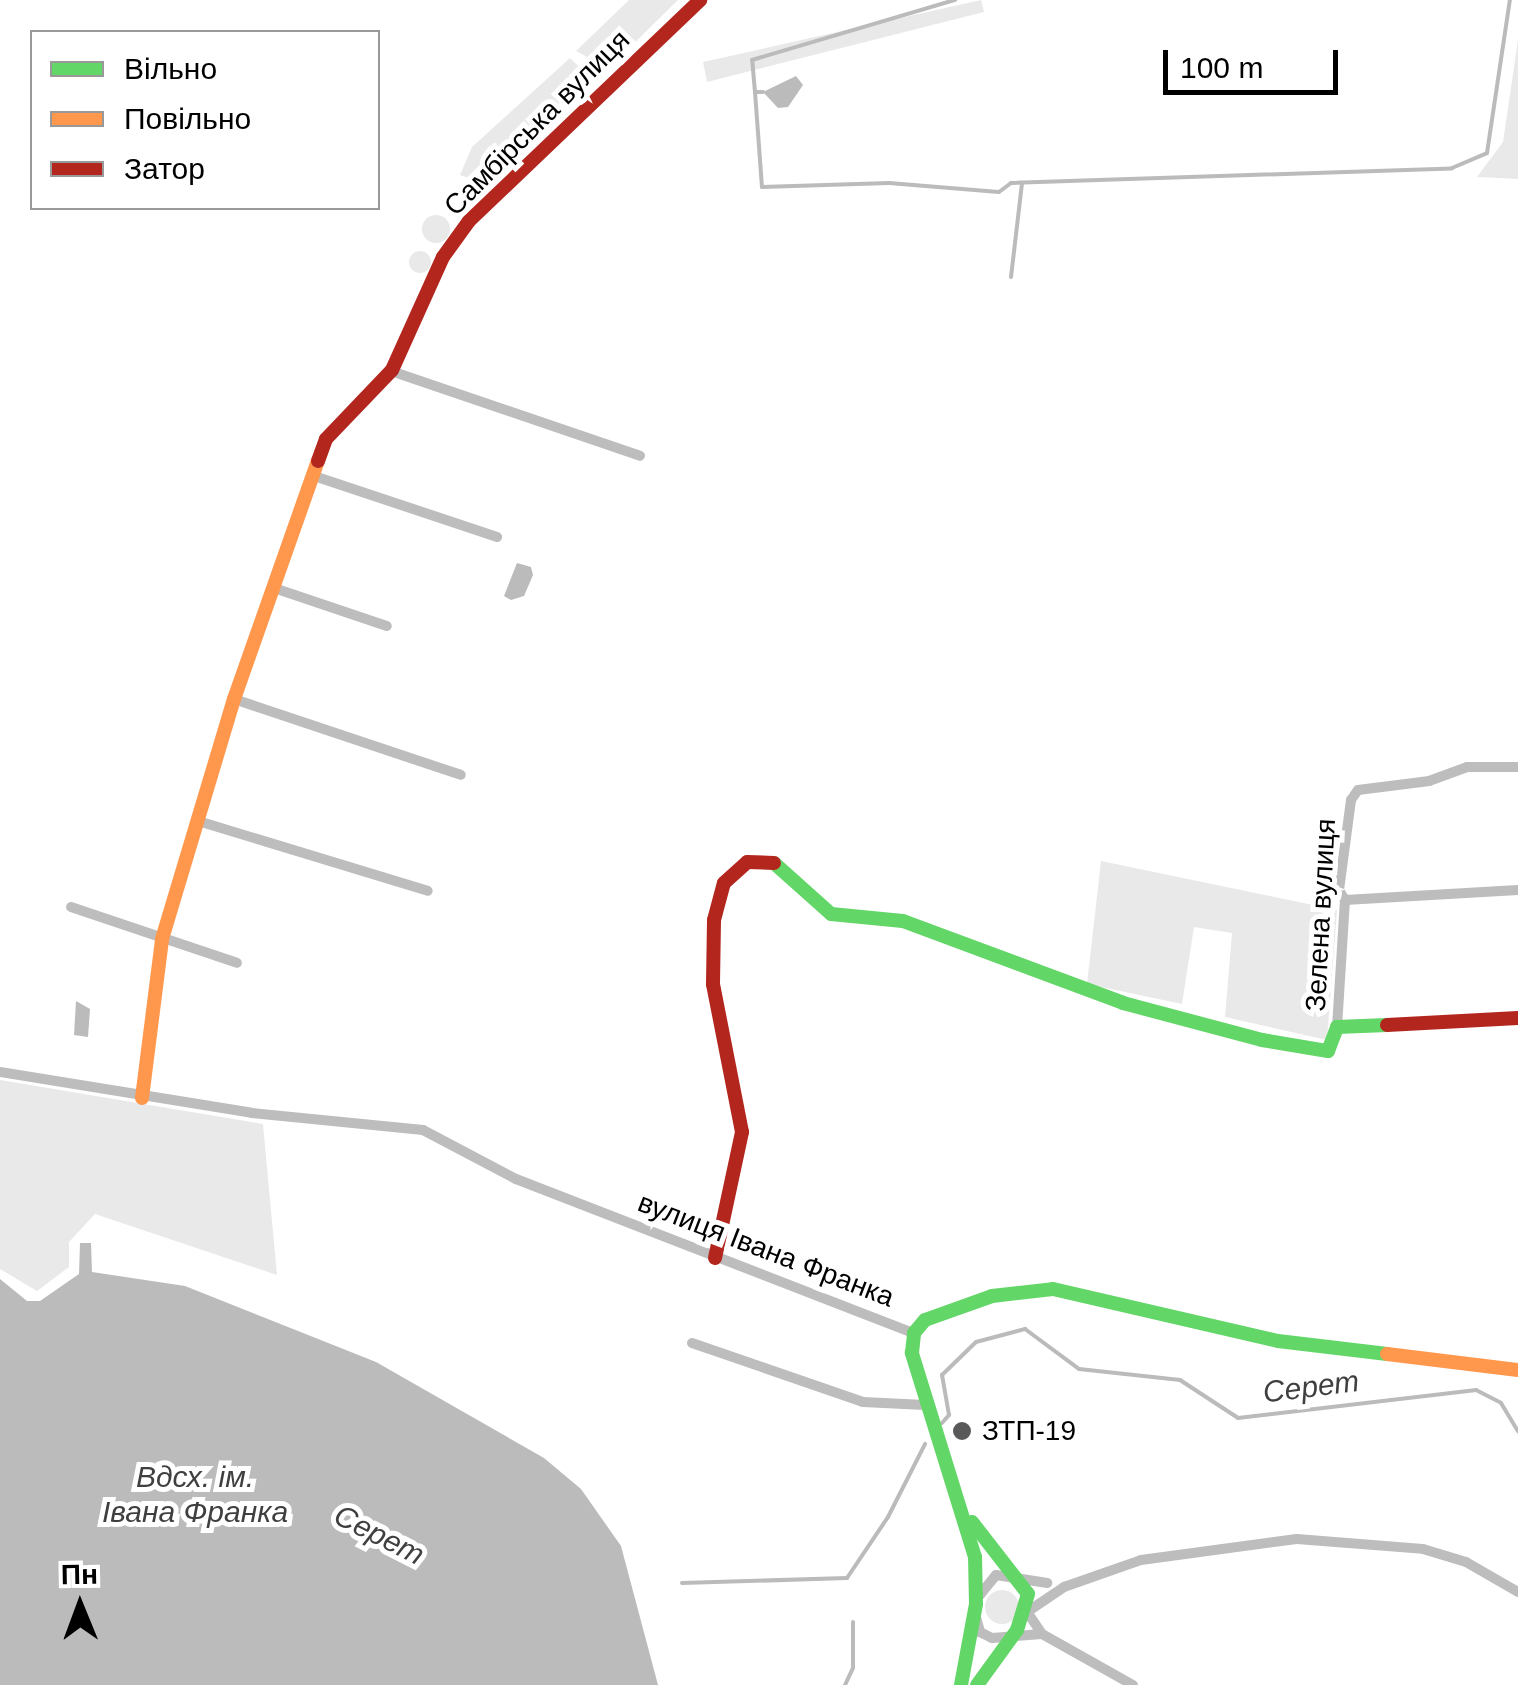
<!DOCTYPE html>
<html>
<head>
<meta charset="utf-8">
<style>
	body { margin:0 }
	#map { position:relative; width:1518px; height:1685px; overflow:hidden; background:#fff; font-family:Helvetica,sans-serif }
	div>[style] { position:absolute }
	.green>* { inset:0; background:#e9e9e9 }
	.round { border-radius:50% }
	.water>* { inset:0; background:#bbb }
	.stream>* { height:4px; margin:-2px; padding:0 2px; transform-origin:2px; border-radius:2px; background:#bbb }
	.street>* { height:10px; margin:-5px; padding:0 5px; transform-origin:5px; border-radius:5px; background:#bdbdbd }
	.fast>* { height:14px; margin:-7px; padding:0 7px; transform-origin:7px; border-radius:7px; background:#63d668 }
	.slow>* { height:14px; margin:-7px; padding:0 7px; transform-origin:7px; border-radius:7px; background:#ff974d }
	.jam>* { height:14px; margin:-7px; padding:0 7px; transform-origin:7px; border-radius:7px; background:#b3261e }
	.dots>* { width:28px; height:28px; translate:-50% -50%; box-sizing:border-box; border:5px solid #fff; border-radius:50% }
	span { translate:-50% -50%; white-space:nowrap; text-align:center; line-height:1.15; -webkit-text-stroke:10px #fff; paint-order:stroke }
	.street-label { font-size:28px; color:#000 }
	.poi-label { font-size:28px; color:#000 }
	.left { translate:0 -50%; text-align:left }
	.water-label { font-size:30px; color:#3f3f3f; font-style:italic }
	.legend { position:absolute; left:30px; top:30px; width:350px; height:180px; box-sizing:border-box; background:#fff; border:2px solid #999; margin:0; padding:12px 18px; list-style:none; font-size:30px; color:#000 }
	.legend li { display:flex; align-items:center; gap:20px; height:50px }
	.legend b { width:50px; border:2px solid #999 }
	.north { position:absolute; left:30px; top:1555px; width:100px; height:100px; -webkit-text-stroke:8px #fff; paint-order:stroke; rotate:359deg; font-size:28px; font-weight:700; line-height:40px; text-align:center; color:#000 }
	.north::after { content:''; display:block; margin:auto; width:35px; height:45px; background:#000; clip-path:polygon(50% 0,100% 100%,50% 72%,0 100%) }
	.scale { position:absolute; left:1163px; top:50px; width:175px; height:45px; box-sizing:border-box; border:5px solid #000; border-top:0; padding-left:12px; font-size:30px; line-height:35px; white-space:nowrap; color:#000; -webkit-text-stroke:8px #fff; paint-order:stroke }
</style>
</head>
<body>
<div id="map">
	<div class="green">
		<div style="clip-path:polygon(629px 0,678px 0,616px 61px,602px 65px,576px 51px)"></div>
		<div style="clip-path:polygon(981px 0,984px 12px,707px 82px,703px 62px)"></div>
		<div style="clip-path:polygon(1518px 40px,1518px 179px,1477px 177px,1503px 142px)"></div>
		<div style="clip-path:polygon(570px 58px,589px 77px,590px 86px,514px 164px,502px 154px,475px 180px,460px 175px,472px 147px)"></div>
		<div class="round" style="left:422px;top:215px;width:28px;height:28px"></div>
		<div class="round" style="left:409px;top:251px;width:22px;height:22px"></div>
		<div style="clip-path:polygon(1101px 861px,1337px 910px,1327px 1040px,1225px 1017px,1232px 933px,1194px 927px,1182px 1004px,1087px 984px)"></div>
		<div style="clip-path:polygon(0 1080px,263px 1124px,277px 1275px,95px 1214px,69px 1242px,69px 1267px,37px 1291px,0 1269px)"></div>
		<div class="round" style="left:985px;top:1590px;width:34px;height:34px"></div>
	</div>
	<div class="water">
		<div style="clip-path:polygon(796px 76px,803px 85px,788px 107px,778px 108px,763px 92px)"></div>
		<div style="clip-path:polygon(517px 563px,531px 567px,533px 575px,524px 596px,511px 600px,504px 596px)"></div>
		<div style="clip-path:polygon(76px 1001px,90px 1009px,88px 1037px,74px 1035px)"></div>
		<div style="clip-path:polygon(80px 1243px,91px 1243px,92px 1272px,185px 1286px,376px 1362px,544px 1458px,581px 1489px,621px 1546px,658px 1685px,0 1685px,0 1279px,27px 1301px,40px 1301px,79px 1274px)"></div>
	</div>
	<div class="stream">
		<div style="left:755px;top:92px;width:32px;rotate:-95deg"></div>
		<div style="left:752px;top:60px;width:212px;rotate:-16.5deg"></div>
		<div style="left:763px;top:92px;width:8px;rotate:180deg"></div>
		<div style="left:755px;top:92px;width:95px;rotate:85.8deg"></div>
		<div style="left:762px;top:187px;width:127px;rotate:-1.8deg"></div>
		<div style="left:889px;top:183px;width:110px;rotate:4.7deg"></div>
		<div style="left:999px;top:192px;width:15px;rotate:-37deg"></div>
		<div style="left:1011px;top:183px;width:441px;rotate:-1.9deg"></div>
		<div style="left:1452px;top:168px;width:38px;rotate:-23deg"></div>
		<div style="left:1487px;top:153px;width:155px;rotate:-81.5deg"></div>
		<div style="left:1011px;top:277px;width:95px;rotate:-83.3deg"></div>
		<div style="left:942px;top:1423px;width:11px;rotate:-49deg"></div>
		<div style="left:949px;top:1415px;width:41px;rotate:-99.9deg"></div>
		<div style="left:942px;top:1375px;width:47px;rotate:-44.1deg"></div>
		<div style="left:976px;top:1342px;width:51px;rotate:-14.9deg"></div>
		<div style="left:1025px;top:1329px;width:67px;rotate:36.5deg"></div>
		<div style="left:1079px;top:1369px;width:102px;rotate:6.2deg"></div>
		<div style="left:1180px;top:1380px;width:69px;rotate:33.2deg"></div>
		<div style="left:1238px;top:1418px;width:240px;rotate:-6.7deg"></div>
		<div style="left:1476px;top:1390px;width:28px;rotate:27deg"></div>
		<div style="left:1501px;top:1403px;width:33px;rotate:59deg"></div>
		<div style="left:682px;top:1583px;width:165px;rotate:-1.7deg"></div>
		<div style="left:847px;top:1578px;width:73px;rotate:-56.1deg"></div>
		<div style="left:888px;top:1517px;width:82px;rotate:-63.1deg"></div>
		<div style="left:845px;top:1685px;width:19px;rotate:-65deg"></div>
		<div style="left:853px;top:1668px;width:46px;rotate:-90deg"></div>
	</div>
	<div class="street">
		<div style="left:391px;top:371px;width:263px;rotate:18.8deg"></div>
		<div style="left:314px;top:476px;width:193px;rotate:18.4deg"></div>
		<div style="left:274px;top:588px;width:119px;rotate:18.6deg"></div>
		<div style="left:234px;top:699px;width:239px;rotate:18.5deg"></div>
		<div style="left:198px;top:821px;width:240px;rotate:16.9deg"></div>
		<div style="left:1345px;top:900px;width:173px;rotate:-3.3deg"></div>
		<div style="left:71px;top:907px;width:175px;rotate:18.6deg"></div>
		<div style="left:1337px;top:1027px;width:127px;rotate:-86.4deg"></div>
		<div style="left:1345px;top:900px;width:12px;rotate:-121deg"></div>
		<div style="left:1339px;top:890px;width:91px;rotate:-82.4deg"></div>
		<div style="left:1351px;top:800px;width:12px;rotate:-55deg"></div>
		<div style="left:1358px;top:790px;width:72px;rotate:-7.2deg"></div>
		<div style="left:1429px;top:781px;width:40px;rotate:-20.2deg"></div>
		<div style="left:1467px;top:767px;width:51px"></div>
		<div style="left:0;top:1072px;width:255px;rotate:9.2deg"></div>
		<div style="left:252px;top:1113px;width:172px;rotate:5.7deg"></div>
		<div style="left:423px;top:1130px;width:105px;rotate:27.8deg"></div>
		<div style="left:516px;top:1179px;width:427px;rotate:21.2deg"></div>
		<div style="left:692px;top:1343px;width:181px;rotate:19deg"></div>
		<div style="left:863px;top:1402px;width:62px;rotate:2.8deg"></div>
		<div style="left:979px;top:1596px;width:27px;rotate:-51deg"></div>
		<div style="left:996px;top:1575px;width:52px;rotate:8.9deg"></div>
		<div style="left:976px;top:1617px;width:16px;rotate:75deg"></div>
		<div style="left:980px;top:1632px;width:13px;rotate:27deg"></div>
		<div style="left:992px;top:1638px;width:50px;rotate:-4.6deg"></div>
		<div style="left:1133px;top:1685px;width:104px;rotate:-150.7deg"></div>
		<div style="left:1042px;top:1634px;width:27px;rotate:-124deg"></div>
		<div style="left:1027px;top:1612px;width:45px;rotate:-34deg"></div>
		<div style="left:1064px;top:1587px;width:82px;rotate:-19.3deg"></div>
		<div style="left:1141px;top:1560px;width:157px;rotate:-7.7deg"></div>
		<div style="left:1297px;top:1539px;width:126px;rotate:4.5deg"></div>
		<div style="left:1423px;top:1549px;width:45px;rotate:16.8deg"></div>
		<div style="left:1466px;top:1562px;width:60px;rotate:30deg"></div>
	</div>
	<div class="fast">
		<div style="left:774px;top:863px;width:76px;rotate:41.8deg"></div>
		<div style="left:831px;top:914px;width:72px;rotate:5.6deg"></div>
		<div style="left:903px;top:921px;width:235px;rotate:20.4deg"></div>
		<div style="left:1123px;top:1003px;width:144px;rotate:14.9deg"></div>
		<div style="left:1262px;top:1040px;width:67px;rotate:9.5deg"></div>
		<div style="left:1328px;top:1051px;width:26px;rotate:-69deg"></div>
		<div style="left:1337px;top:1027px;width:50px;rotate:-2.3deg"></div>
		<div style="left:972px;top:1522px;width:91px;rotate:52.1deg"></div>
		<div style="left:1028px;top:1594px;width:38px;rotate:107deg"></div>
		<div style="left:1017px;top:1630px;width:68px;rotate:126deg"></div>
		<div style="left:961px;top:1685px;width:82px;rotate:-79.5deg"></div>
		<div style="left:976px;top:1604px;width:47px;rotate:-91.2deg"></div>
		<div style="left:975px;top:1557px;width:214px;rotate:-107.2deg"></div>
		<div style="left:912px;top:1353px;width:20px;rotate:-84deg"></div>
		<div style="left:914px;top:1333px;width:17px;rotate:-50deg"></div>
		<div style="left:925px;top:1320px;width:71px;rotate:-19.7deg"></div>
		<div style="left:992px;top:1296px;width:61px;rotate:-6.5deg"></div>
		<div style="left:1053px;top:1289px;width:231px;rotate:13deg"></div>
		<div style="left:1278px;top:1341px;width:110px;rotate:6.8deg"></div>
	</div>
	<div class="slow">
		<div style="left:142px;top:1098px;width:160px;rotate:-82.8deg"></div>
		<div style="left:162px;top:939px;width:251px;rotate:-73.3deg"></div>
		<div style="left:234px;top:699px;width:252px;rotate:-70.6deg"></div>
		<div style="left:1387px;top:1354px;width:132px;rotate:7deg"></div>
	</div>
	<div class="jam">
		<div style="left:318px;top:461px;width:23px;rotate:-70deg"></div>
		<div style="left:326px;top:439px;width:95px;rotate:-46.3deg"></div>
		<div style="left:392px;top:370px;width:124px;rotate:-65.7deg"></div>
		<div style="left:443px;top:257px;width:44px;rotate:-54.2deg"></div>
		<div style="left:469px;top:221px;width:320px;rotate:-43.7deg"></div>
		<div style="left:1387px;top:1025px;width:131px;rotate:-3.1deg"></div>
		<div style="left:715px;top:1258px;width:129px;rotate:-77.9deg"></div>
		<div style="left:742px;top:1132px;width:151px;rotate:-101.1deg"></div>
		<div style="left:713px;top:984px;width:64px;rotate:-89.1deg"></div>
		<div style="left:714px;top:920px;width:38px;rotate:-75deg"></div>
		<div style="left:724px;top:883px;width:31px;rotate:-42deg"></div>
		<div style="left:747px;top:862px;width:27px;rotate:2deg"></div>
	</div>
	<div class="dots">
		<div style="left:962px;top:1431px;background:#595959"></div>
	</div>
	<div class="street-label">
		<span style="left:537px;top:123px;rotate:-45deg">Самбірська вулиця</span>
		<span style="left:1321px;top:915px;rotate:-87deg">Зелена вулиця</span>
		<span style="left:766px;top:1250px;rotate:21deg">вулиця Івана Франка</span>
	</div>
	<div class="poi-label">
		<span class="left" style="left:982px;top:1431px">ЗТП-19</span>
	</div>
	<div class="water-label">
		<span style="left:1311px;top:1387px;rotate:-7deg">Серет</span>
		<span style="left:195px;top:1494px">Вдсх. ім.<br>Івана Франка</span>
		<span style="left:379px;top:1535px;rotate:27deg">Серет</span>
	</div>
	<ul class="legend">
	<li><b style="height:12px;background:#63d668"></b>Вільно</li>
	<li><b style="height:12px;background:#ff974d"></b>Повільно</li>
	<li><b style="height:12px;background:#b3261e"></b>Затор</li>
	</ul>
	<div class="north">Пн</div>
	<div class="scale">100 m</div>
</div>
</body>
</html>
